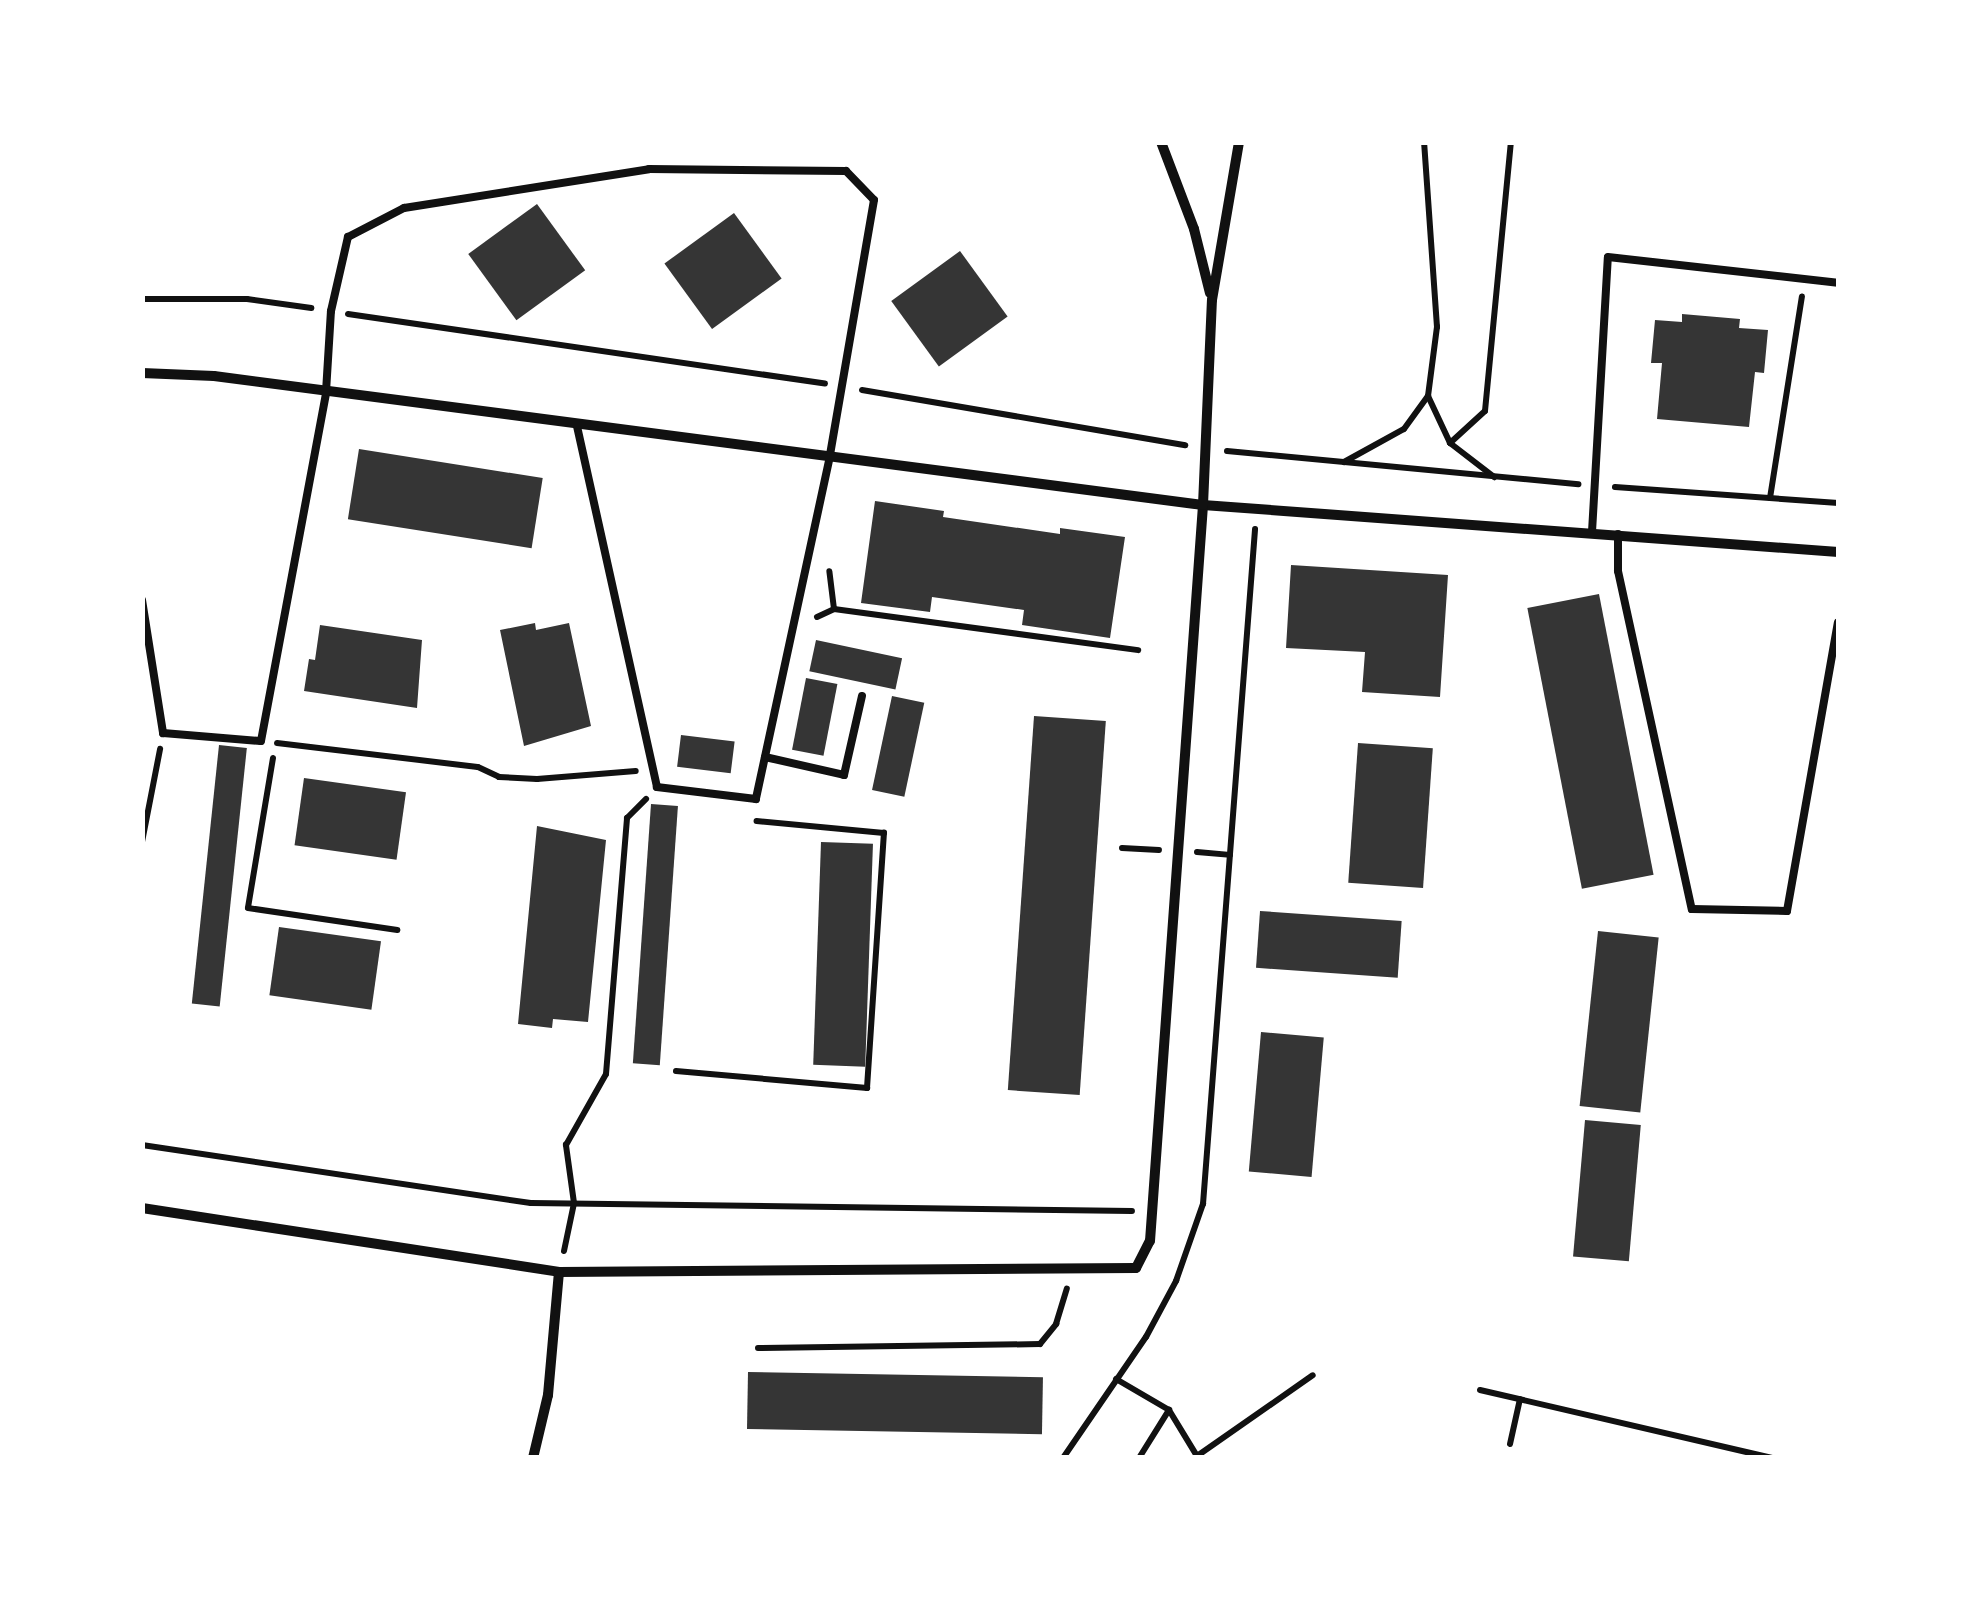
<!DOCTYPE html>
<html>
<head>
<meta charset="utf-8">
<style>
	body { margin:0 }
	#map { position:relative; width:1981px; height:1600px; overflow:hidden; background:#fff; font-family:Karla,sans-serif }
	div>[style] { position:absolute }
	.building>* { inset:0; background:#353535; transform-origin:0 0 }
	.path>* { height:6px; margin:-3px; padding:0 3px; transform-origin:3px; border-radius:3px; background:#111 }
	.service>* { height:8px; margin:-4px; padding:0 4px; transform-origin:4px; border-radius:4px; background:#111 }
	.minor>* { height:10px; margin:-5px; padding:0 5px; transform-origin:5px; border-radius:5px; background:#111 }
	span { translate:-50% -50%; white-space:nowrap; text-align:center; line-height:1.15; -webkit-text-stroke:10px #fff; paint-order:stroke }
	.frame { position:absolute; inset:0; border:145px solid #fff; pointer-events:none }
</style>
</head>
<body>
<div id="map">
	<div class="building">
		<div style="left:537px;top:204px;width:82px;height:85px;rotate:54deg"></div>
		<div style="left:734px;top:213px;width:81px;height:86px;rotate:54deg"></div>
		<div style="left:960px;top:251px;width:81px;height:85px;rotate:54deg"></div>
		<div style="clip-path:polygon(1682px 314px,1740px 319px,1739px 328px,1768px 330px,1764px 373px,1755px 372px,1749px 427px,1657px 419px,1662px 363px,1651px 363px,1655px 320px,1682px 322px)"></div>
		<div style="left:359px;top:449px;width:186px;height:71px;rotate:9deg"></div>
		<div style="clip-path:polygon(875px 501px,944px 511px,943px 517px,1060px 534px,1060px 528px,1125px 537px,1110px 638px,1022px 625px,1024px 610px,932px 597px,930px 612px,861px 603px)"></div>
		<div style="clip-path:polygon(1291px 565px,1448px 575px,1440px 697px,1362px 692px,1365px 652px,1286px 648px)"></div>
		<div style="left:1599px;top:594px;width:286px;height:73px;rotate:79deg"></div>
		<div style="clip-path:polygon(535px 623px,536px 630px,569px 623px,591px 726px,524px 746px,500px 630px)"></div>
		<div style="clip-path:polygon(320px 625px,422px 640px,417px 708px,304px 691px,309px 659px,315px 660px)"></div>
		<div style="left:816px;top:640px;width:88px;height:32px;rotate:12deg"></div>
		<div style="left:806px;top:678px;width:32px;height:73px;rotate:11deg"></div>
		<div style="left:892px;top:696px;width:33px;height:96px;rotate:12deg"></div>
		<div style="left:1034px;top:716px;width:72px;height:375px;rotate:4deg"></div>
		<div style="left:681px;top:735px;width:54px;height:32px;rotate:7deg"></div>
		<div style="left:1358px;top:743px;width:75px;height:140px;rotate:4deg"></div>
		<div style="left:219px;top:745px;width:28px;height:260px;rotate:6deg"></div>
		<div style="left:304px;top:778px;width:103px;height:68px;rotate:8deg"></div>
		<div style="left:651px;top:804px;width:27px;height:260px;rotate:4deg"></div>
		<div style="clip-path:polygon(537px 826px,606px 840px,588px 1022px,553px 1019px,552px 1028px,518px 1024px)"></div>
		<div style="left:821px;top:842px;width:52px;height:223px;rotate:2deg"></div>
		<div style="left:1260px;top:911px;width:142px;height:57px;rotate:4deg"></div>
		<div style="left:279px;top:927px;width:103px;height:69px;rotate:8deg"></div>
		<div style="left:1598px;top:931px;width:61px;height:176px;rotate:6deg"></div>
		<div style="left:1261px;top:1032px;width:63px;height:140px;rotate:5deg"></div>
		<div style="left:1585px;top:1120px;width:56px;height:137px;rotate:5deg"></div>
		<div style="left:748px;top:1372px;width:295px;height:57px;rotate:1deg"></div>
	</div>
	<div class="path">
		<div style="left:142px;top:299px;width:105px"></div>
		<div style="left:247px;top:299px;width:65px;rotate:8deg"></div>
		<div style="left:348px;top:314px;width:482px;rotate:8.3deg"></div>
		<div style="left:862px;top:390px;width:328px;rotate:9.7deg"></div>
		<div style="left:1428px;top:396px;width:52px;rotate:64.9deg"></div>
		<div style="left:1450px;top:443px;width:56px;rotate:37.7deg"></div>
		<div style="left:1450px;top:443px;width:47px;rotate:-42.4deg"></div>
		<div style="left:1485px;top:411px;width:270px;rotate:-84.5deg"></div>
		<div style="left:1227px;top:451px;width:353px;rotate:5.4deg"></div>
		<div style="left:1344px;top:462px;width:68px;rotate:-28.8deg"></div>
		<div style="left:1404px;top:429px;width:41px;rotate:-54deg"></div>
		<div style="left:1428px;top:396px;width:70px;rotate:-82.6deg"></div>
		<div style="left:1437px;top:327px;width:185px;rotate:-94deg"></div>
		<div style="left:1615px;top:487px;width:224px;rotate:4.1deg"></div>
		<div style="left:1770px;top:498px;width:204px;rotate:-81deg"></div>
		<div style="left:834px;top:609px;width:307px;rotate:7.7deg"></div>
		<div style="left:817px;top:617px;width:19px;rotate:-25deg"></div>
		<div style="left:834px;top:609px;width:38px;rotate:-97deg"></div>
		<div style="left:277px;top:743px;width:202px;rotate:6.8deg"></div>
		<div style="left:478px;top:767px;width:23px;rotate:25deg"></div>
		<div style="left:499px;top:777px;width:38px;rotate:3deg"></div>
		<div style="left:537px;top:779px;width:99px;rotate:-4.6deg"></div>
		<div style="left:273px;top:758px;width:152px;rotate:99.5deg"></div>
		<div style="left:248px;top:908px;width:151px;rotate:8.4deg"></div>
		<div style="left:142px;top:842px;width:95px;rotate:-79deg"></div>
		<div style="left:1122px;top:848px;width:37px;rotate:3deg"></div>
		<div style="left:1197px;top:852px;width:33px;rotate:5deg"></div>
		<div style="left:676px;top:1071px;width:192px;rotate:5.1deg"></div>
		<div style="left:867px;top:1088px;width:256px;rotate:-86.2deg"></div>
		<div style="left:884px;top:833px;width:128px;rotate:-174.6deg"></div>
		<div style="left:142px;top:1145px;width:393px;rotate:8.5deg"></div>
		<div style="left:531px;top:1203px;width:601px;rotate:0.76deg"></div>
		<div style="left:564px;top:1251px;width:49px;rotate:-78.2deg"></div>
		<div style="left:574px;top:1203px;width:59px;rotate:-97.9deg"></div>
		<div style="left:566px;top:1145px;width:81px;rotate:-60.6deg"></div>
		<div style="left:606px;top:1074px;width:257px;rotate:-85.3deg"></div>
		<div style="left:627px;top:818px;width:27px;rotate:-45deg"></div>
		<div style="left:758px;top:1348px;width:282px;rotate:-0.8deg"></div>
		<div style="left:1040px;top:1344px;width:26px;rotate:-51deg"></div>
		<div style="left:1056px;top:1324px;width:37px;rotate:-73deg"></div>
		<div style="left:1116px;top:1379px;width:61px;rotate:30.3deg"></div>
		<div style="left:1169px;top:1410px;width:54px;rotate:58.7deg"></div>
		<div style="left:1197px;top:1456px;width:141px;rotate:-34.9deg"></div>
		<div style="left:1480px;top:1390px;width:301px;rotate:13.1deg"></div>
		<div style="left:1510px;top:1444px;width:46px;rotate:-77.5deg"></div>
		<div style="left:1063px;top:1458px;width:147px;rotate:-55.6deg"></div>
		<div style="left:1146px;top:1337px;width:64px;rotate:-61.8deg"></div>
		<div style="left:1176px;top:1281px;width:82px;rotate:-70.7deg"></div>
		<div style="left:1203px;top:1204px;width:677px;rotate:-85.59deg"></div>
		<div style="left:1139px;top:1458px;width:57px;rotate:-58deg"></div>
	</div>
	<div class="service">
		<div style="left:1592px;top:532px;width:275px;rotate:-86.7deg"></div>
		<div style="left:1608px;top:257px;width:231px;rotate:6.4deg"></div>
		<div style="left:1618px;top:534px;width:37px;rotate:90deg"></div>
		<div style="left:1618px;top:571px;width:346px;rotate:77.7deg"></div>
		<div style="left:1692px;top:909px;width:95px;rotate:1.2deg"></div>
		<div style="left:1787px;top:911px;width:293px;rotate:-80deg"></div>
		<div style="left:142px;top:600px;width:135px;rotate:81deg"></div>
		<div style="left:163px;top:733px;width:98px;rotate:4.7deg"></div>
		<div style="left:261px;top:741px;width:355px;rotate:-79.4deg"></div>
		<div style="left:326px;top:392px;width:81px;rotate:-86.5deg"></div>
		<div style="left:331px;top:311px;width:76px;rotate:-77.1deg"></div>
		<div style="left:348px;top:237px;width:63px;rotate:-27.4deg"></div>
		<div style="left:404px;top:208px;width:248px;rotate:-9deg"></div>
		<div style="left:649px;top:169px;width:197px;rotate:0.6deg"></div>
		<div style="left:846px;top:171px;width:40px;rotate:46deg"></div>
		<div style="left:874px;top:200px;width:260px;rotate:99.8deg"></div>
		<div style="left:830px;top:456px;width:351px;rotate:102.2deg"></div>
		<div style="left:756px;top:799px;width:100px;rotate:-173.1deg"></div>
		<div style="left:657px;top:787px;width:371px;rotate:-102.5deg"></div>
		<div style="left:765px;top:757px;width:81px;rotate:12.8deg"></div>
		<div style="left:844px;top:775px;width:81px;rotate:-77.2deg"></div>
	</div>
	<div class="minor">
		<div style="left:1161px;top:142px;width:93px;rotate:69.2deg"></div>
		<div style="left:1194px;top:229px;width:66px;rotate:76deg"></div>
		<div style="left:142px;top:373px;width:72px;rotate:2.4deg"></div>
		<div style="left:214px;top:376px;width:997px;rotate:7.43deg"></div>
		<div style="left:1203px;top:505px;width:637px;rotate:4.23deg"></div>
		<div style="left:142px;top:1208px;width:422px;rotate:8.7deg"></div>
		<div style="left:559px;top:1272px;width:577px;rotate:-0.4deg"></div>
		<div style="left:1136px;top:1268px;width:30px;rotate:-63deg"></div>
		<div style="left:1150px;top:1241px;width:738px;rotate:-85.88deg"></div>
		<div style="left:1203px;top:505px;width:205px;rotate:-87.5deg"></div>
		<div style="left:1212px;top:300px;width:160px;rotate:-80.3deg"></div>
		<div style="left:533px;top:1458px;width:65px;rotate:-76.6deg"></div>
		<div style="left:548px;top:1395px;width:123px;rotate:-84.9deg"></div>
	</div>
	<div class="frame"></div>
</div>
</body>
</html>
